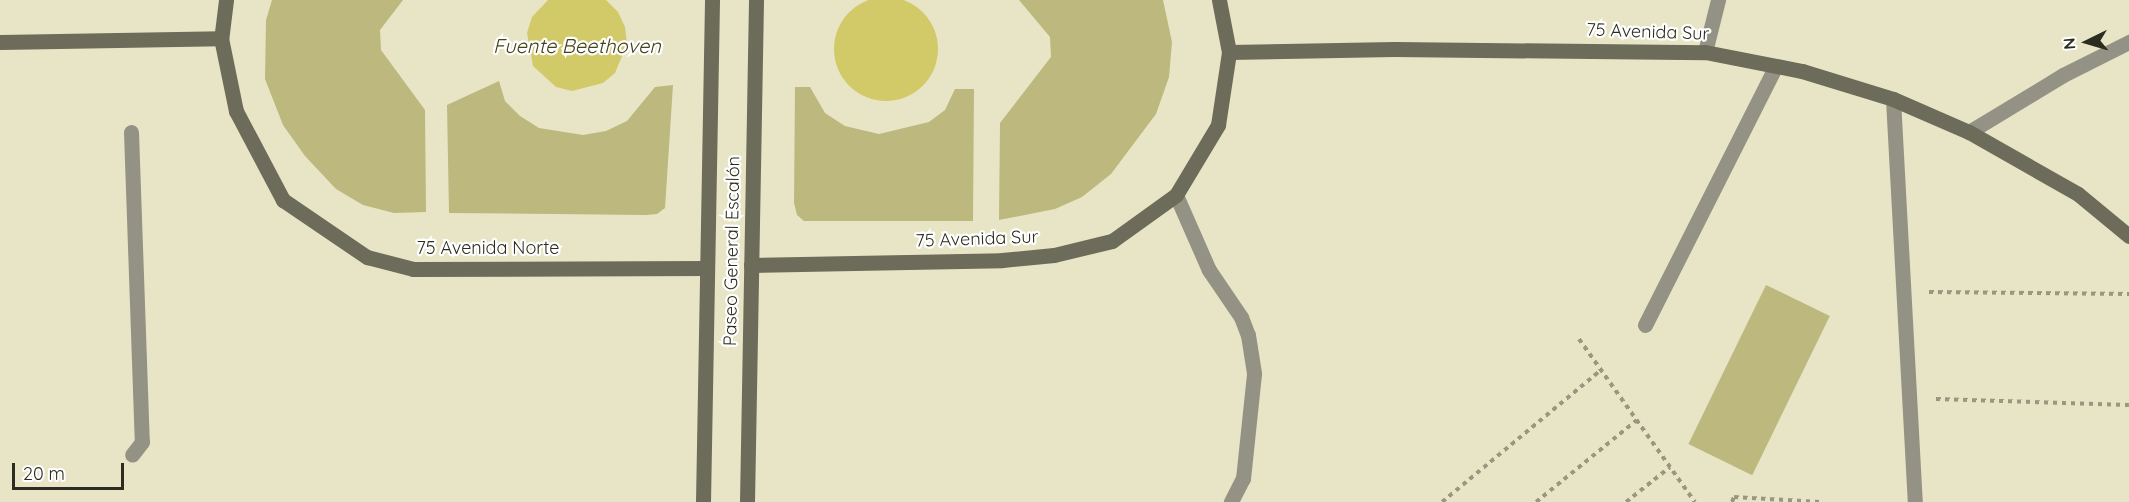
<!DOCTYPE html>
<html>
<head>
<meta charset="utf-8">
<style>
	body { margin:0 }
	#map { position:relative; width:2129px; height:502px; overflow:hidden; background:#e7e5c6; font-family:Quicksand,sans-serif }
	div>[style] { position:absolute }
	.green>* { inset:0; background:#bdb87e; transform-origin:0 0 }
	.water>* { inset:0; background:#d2ca68 }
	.round { border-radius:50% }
	.path>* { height:4px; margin-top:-2px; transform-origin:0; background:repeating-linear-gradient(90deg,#989780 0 4.5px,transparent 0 9px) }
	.lane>* { height:15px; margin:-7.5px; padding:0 7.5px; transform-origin:7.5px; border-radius:7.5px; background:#939285 }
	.street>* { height:15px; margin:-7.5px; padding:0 7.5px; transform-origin:7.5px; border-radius:7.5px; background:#939285 }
	.secondary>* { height:15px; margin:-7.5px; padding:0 7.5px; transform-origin:7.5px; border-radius:7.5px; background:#6d6b59 }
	span { translate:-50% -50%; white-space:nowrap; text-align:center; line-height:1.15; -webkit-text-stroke:4.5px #fff; paint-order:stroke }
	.street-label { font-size:18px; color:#2d2c20 }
	.water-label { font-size:20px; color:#46431a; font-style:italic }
	.north { position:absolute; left:2057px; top:12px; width:60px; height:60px; -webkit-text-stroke:4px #fff; paint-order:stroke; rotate:265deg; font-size:16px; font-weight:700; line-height:24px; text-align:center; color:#2d2c20 }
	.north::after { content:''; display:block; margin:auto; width:21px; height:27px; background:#2d2c20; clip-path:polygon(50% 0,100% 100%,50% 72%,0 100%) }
	.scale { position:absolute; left:12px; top:463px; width:112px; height:27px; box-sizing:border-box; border:3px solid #2d2c20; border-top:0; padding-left:8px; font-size:18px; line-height:21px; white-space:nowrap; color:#2d2c20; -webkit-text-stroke:4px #fff; paint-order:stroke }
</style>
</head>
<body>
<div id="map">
	<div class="green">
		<div style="clip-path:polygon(272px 0,403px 0,380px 30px,381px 50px,425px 110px,426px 212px,394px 213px,363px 205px,336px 189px,305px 156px,283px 125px,265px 79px,266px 20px)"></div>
		<div style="clip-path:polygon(1019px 0,1163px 0,1172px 42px,1169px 77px,1156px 114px,1111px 174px,1082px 197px,1055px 209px,999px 220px,1000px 123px,1051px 57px,1050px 37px)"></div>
		<div style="clip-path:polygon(499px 81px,505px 101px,520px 116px,539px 128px,583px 135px,606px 131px,627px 121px,655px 87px,673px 85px,665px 208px,657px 214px,646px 215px,449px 213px,447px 105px)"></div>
		<div style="clip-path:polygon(795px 87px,810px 87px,825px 113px,845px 126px,879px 134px,929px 122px,945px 110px,955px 89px,974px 89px,973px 221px,804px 221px,797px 215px,794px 203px)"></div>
		<div style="left:1766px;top:285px;width:71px;height:177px;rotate:26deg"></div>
	</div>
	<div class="water">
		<div class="round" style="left:834px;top:-3px;width:104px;height:104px"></div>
		<div style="clip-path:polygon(548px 0,606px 0,618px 12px,625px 27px,627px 44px,615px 73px,603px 83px,572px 91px,556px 87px,533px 66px,527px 33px,532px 17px)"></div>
	</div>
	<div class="path">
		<div style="left:1929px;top:292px;width:200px;rotate:0.6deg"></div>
		<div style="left:1579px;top:339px;width:200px;rotate:54.6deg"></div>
		<div style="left:1936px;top:399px;width:193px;rotate:1.8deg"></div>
		<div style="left:1442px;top:502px;width:207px;rotate:-39.7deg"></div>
		<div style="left:1536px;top:502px;width:130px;rotate:-39.1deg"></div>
		<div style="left:1626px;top:502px;width:56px;rotate:-38.5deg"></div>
		<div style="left:1732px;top:502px;width:5px;rotate:-68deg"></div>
		<div style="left:1734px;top:497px;width:86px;rotate:3.3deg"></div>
	</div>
	<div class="lane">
		<div style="left:131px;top:132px;width:310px;rotate:88deg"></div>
		<div style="left:142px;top:442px;width:16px;rotate:128deg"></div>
		<div style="left:1176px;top:195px;width:82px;rotate:66.3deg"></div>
		<div style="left:1209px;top:270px;width:57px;rotate:55.8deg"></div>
		<div style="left:1241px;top:317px;width:19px;rotate:69deg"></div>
		<div style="left:1248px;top:335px;width:39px;rotate:81deg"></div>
		<div style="left:1254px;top:374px;width:105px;rotate:96deg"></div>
		<div style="left:1243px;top:478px;width:27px;rotate:117deg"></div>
		<div style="left:1645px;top:325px;width:290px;rotate:-63.2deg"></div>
	</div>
	<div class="street">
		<div style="left:1705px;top:52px;width:54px;rotate:-76deg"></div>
		<div style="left:1893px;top:99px;width:404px;rotate:86.9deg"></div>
		<div style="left:1969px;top:132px;width:110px;rotate:-31.2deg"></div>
		<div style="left:2063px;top:75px;width:74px;rotate:-26.6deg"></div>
	</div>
	<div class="secondary">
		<div style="left:226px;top:0;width:38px;rotate:97deg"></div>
		<div style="left:221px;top:38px;width:75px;rotate:78.4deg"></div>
		<div style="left:236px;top:111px;width:101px;rotate:62.2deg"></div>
		<div style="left:283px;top:200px;width:102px;rotate:34.2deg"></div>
		<div style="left:367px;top:257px;width:48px;rotate:14.6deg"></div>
		<div style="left:413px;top:269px;width:294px;rotate:-0.2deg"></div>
		<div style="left:0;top:42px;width:221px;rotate:-1deg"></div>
		<div style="left:1229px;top:52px;width:165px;rotate:-1deg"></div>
		<div style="left:1394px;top:49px;width:311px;rotate:0.6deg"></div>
		<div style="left:1705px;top:52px;width:99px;rotate:11.1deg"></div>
		<div style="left:1802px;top:71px;width:95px;rotate:17.1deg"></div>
		<div style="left:1893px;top:99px;width:83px;rotate:23.5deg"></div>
		<div style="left:1969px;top:132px;width:125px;rotate:29.6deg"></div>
		<div style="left:2078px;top:194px;width:66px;rotate:39.5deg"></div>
		<div style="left:751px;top:265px;width:251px;rotate:-1.1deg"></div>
		<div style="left:1002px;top:260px;width:52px;rotate:-5.5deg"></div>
		<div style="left:1054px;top:255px;width:60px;rotate:-13.6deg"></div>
		<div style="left:1112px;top:241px;width:79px;rotate:-35.7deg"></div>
		<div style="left:1176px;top:195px;width:82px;rotate:-59deg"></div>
		<div style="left:1218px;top:125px;width:74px;rotate:-81.4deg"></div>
		<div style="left:1229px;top:52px;width:53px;rotate:-100.9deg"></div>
		<div style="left:703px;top:502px;width:502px;rotate:-88.97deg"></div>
		<div style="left:747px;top:502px;width:502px;rotate:-88.97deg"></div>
	</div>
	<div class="street-label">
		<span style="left:1648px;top:32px;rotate:2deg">75 Avenida Sur</span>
		<span style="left:977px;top:239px;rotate:-2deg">75 Avenida Sur</span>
		<span style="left:488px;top:248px">75 Avenida Norte</span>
		<span style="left:732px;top:251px;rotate:-89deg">Paseo General Escalón</span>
	</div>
	<div class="water-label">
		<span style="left:577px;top:45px">Fuente Beethoven</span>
	</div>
	<div class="north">N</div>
	<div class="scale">20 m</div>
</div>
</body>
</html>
